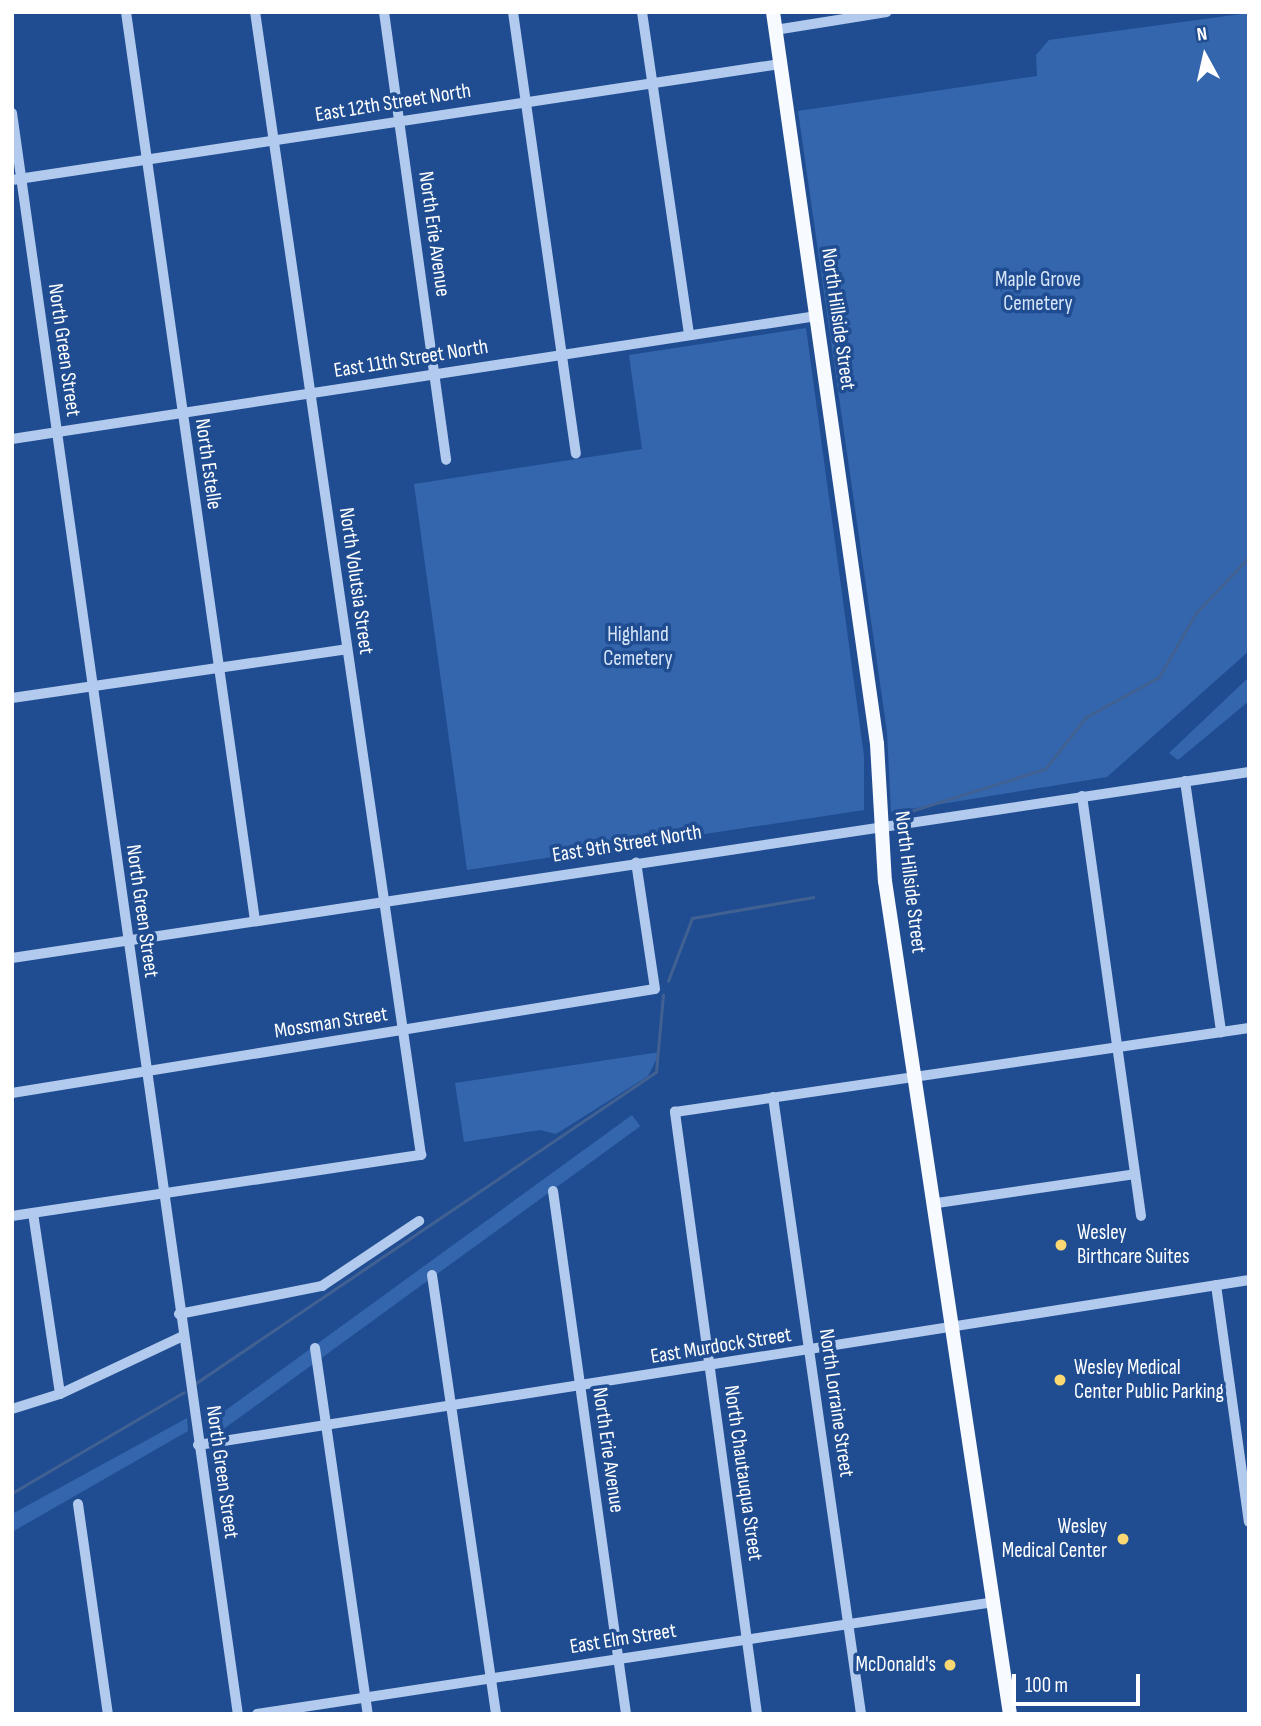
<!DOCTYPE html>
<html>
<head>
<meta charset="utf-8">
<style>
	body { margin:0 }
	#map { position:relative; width:1261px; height:1726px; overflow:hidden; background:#204d91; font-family:"Sofia Sans Condensed",sans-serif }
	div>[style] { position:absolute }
	.green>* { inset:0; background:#3466ae; transform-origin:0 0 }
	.stream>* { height:2.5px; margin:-1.25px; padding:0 1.25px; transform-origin:1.25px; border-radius:1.25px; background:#416192 }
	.minor>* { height:10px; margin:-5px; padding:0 5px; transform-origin:5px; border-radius:5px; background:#b1caed }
	.major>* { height:14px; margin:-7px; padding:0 7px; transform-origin:7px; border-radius:7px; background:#f7faff }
	.dots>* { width:19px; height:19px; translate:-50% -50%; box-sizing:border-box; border:4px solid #204d91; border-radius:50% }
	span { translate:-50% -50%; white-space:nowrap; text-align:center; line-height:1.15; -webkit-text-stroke:7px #204d91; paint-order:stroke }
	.street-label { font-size:21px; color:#fff }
	.park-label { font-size:21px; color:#d7e5f9 }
	.poi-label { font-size:21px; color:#fff }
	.left { translate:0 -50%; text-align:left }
	.right { translate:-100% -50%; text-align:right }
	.frame { position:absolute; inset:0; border:14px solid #fff; pointer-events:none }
	.north { position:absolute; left:1170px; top:21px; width:70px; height:70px; -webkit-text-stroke:5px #204d91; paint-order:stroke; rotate:352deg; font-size:19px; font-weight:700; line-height:28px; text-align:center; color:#fff }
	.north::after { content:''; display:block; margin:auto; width:24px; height:32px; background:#fff; clip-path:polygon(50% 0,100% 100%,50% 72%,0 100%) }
	.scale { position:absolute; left:1012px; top:1674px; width:128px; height:32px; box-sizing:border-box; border:4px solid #fff; border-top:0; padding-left:9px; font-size:21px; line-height:24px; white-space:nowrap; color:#fff; -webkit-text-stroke:5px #204d91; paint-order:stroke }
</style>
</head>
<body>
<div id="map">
	<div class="green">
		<div style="clip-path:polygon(1249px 13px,1249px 651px,1107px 777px,891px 812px,887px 732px,798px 111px,1037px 76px,1036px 55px,1049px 40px)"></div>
		<div style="clip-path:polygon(806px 328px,864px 756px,864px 810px,467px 870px,414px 484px,642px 449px,629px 355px)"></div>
		<div style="clip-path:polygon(1249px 677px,1249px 701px,1178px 760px,1169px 753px)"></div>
		<div style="clip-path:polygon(660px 1052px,648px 1076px,556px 1134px,540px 1130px,464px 1142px,455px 1083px)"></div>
		<div style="left:632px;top:1115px;width:14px;height:524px;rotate:54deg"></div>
		<div style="clip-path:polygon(187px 1418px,188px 1431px,12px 1532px,12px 1514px)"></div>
	</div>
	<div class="stream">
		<div style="left:898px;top:815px;width:154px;rotate:-17.4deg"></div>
		<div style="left:1045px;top:769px;width:66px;rotate:-51.7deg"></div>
		<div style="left:1086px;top:717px;width:83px;rotate:-28.7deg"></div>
		<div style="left:1159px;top:677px;width:74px;rotate:-60deg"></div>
		<div style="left:1196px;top:613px;width:77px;rotate:-46.6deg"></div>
		<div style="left:668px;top:981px;width:67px;rotate:-69.1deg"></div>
		<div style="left:692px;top:918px;width:123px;rotate:-9.8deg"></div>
		<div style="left:196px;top:1383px;width:555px;rotate:-34.06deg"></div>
		<div style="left:656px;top:1072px;width:77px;rotate:-84.8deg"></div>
		<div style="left:12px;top:1493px;width:199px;rotate:-30.4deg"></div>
	</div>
	<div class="minor">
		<div style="left:126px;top:12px;width:918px;rotate:81.92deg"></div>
		<div style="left:384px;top:12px;width:452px;rotate:82.1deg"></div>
		<div style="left:513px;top:12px;width:446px;rotate:81.9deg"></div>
		<div style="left:642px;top:12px;width:326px;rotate:81.7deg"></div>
		<div style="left:775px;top:30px;width:113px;rotate:-9.1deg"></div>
		<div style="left:12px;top:113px;width:1617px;rotate:81.97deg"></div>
		<div style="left:12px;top:180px;width:777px;rotate:-8.59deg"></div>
		<div style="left:12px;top:439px;width:814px;rotate:-8.69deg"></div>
		<div style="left:12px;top:698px;width:338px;rotate:-8.3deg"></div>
		<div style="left:1185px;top:781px;width:254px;rotate:81.8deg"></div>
		<div style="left:1082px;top:796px;width:424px;rotate:82deg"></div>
		<div style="left:12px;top:958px;width:1251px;rotate:-8.55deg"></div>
		<div style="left:12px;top:1093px;width:651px;rotate:-9.19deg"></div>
		<div style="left:655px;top:989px;width:128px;rotate:-98.5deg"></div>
		<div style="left:773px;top:1097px;width:623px;rotate:81.88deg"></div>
		<div style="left:553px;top:1191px;width:528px;rotate:82.05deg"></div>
		<div style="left:937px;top:1203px;width:200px;rotate:-8.3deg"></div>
		<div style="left:33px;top:1213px;width:183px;rotate:81.5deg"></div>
		<div style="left:12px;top:1216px;width:414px;rotate:-8.5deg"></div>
		<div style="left:421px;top:1155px;width:1155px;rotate:-98.26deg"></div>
		<div style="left:432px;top:1275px;width:444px;rotate:81.7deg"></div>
		<div style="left:1216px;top:1285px;width:239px;rotate:82.1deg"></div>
		<div style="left:179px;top:1314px;width:146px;rotate:-11.1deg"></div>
		<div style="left:322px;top:1286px;width:117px;rotate:-33.8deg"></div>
		<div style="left:315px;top:1348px;width:370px;rotate:81.8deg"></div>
		<div style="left:12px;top:1409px;width:50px;rotate:-17.4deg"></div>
		<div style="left:60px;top:1394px;width:136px;rotate:-25.2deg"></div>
		<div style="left:198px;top:1445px;width:1064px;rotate:-8.92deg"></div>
		<div style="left:78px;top:1504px;width:212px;rotate:81.9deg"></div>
		<div style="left:257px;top:1714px;width:745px;rotate:-8.64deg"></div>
		<div style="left:757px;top:1714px;width:608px;rotate:-97.76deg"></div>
		<div style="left:675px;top:1112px;width:580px;rotate:-8.33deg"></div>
	</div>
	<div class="major">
		<div style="left:773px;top:12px;width:739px;rotate:81.91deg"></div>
		<div style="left:877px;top:744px;width:137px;rotate:86.7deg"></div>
		<div style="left:885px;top:881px;width:842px;rotate:81.47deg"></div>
	</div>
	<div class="dots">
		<div style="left:1061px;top:1245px;background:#fad872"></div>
		<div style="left:1060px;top:1380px;background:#fad872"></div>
		<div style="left:1123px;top:1539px;background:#fad872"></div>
		<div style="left:950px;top:1665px;background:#fad872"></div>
	</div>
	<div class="street-label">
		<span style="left:393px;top:103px;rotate:-9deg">East 12th Street North</span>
		<span style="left:434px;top:234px;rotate:82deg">North Erie Avenue</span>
		<span style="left:838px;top:319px;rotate:82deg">North Hillside Street</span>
		<span style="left:64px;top:350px;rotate:82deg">North Green Street</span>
		<span style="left:411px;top:359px;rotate:-9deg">East 11th Street North</span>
		<span style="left:208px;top:464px;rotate:82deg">North Estelle</span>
		<span style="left:356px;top:581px;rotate:82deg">North Volutsia Street</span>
		<span style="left:627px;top:844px;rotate:-9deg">East 9th Street North</span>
		<span style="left:910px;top:882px;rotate:83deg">North Hillside Street</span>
		<span style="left:142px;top:911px;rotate:82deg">North Green Street</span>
		<span style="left:331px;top:1023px;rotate:-9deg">Mossman Street</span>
		<span style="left:721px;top:1346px;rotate:-9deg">East Murdock Street</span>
		<span style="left:836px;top:1403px;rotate:82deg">North Lorraine Street</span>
		<span style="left:608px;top:1450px;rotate:82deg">North Erie Avenue</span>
		<span style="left:222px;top:1472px;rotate:82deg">North Green Street</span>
		<span style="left:743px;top:1473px;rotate:82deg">North Chautauqua Street</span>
		<span style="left:623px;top:1639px;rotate:-9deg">East Elm Street</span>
	</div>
	<div class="park-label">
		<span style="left:1038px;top:292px">Maple Grove<br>Cemetery</span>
		<span style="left:638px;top:647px">Highland<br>Cemetery</span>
	</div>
	<div class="poi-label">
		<span class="left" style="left:1077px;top:1245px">Wesley<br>Birthcare Suites</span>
		<span class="left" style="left:1074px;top:1380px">Wesley Medical<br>Center Public Parking</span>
		<span class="right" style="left:1107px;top:1539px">Wesley<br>Medical Center</span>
		<span class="right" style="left:936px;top:1665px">McDonald's</span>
	</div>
	<div class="frame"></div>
	<div class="north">N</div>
	<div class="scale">100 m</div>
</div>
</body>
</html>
